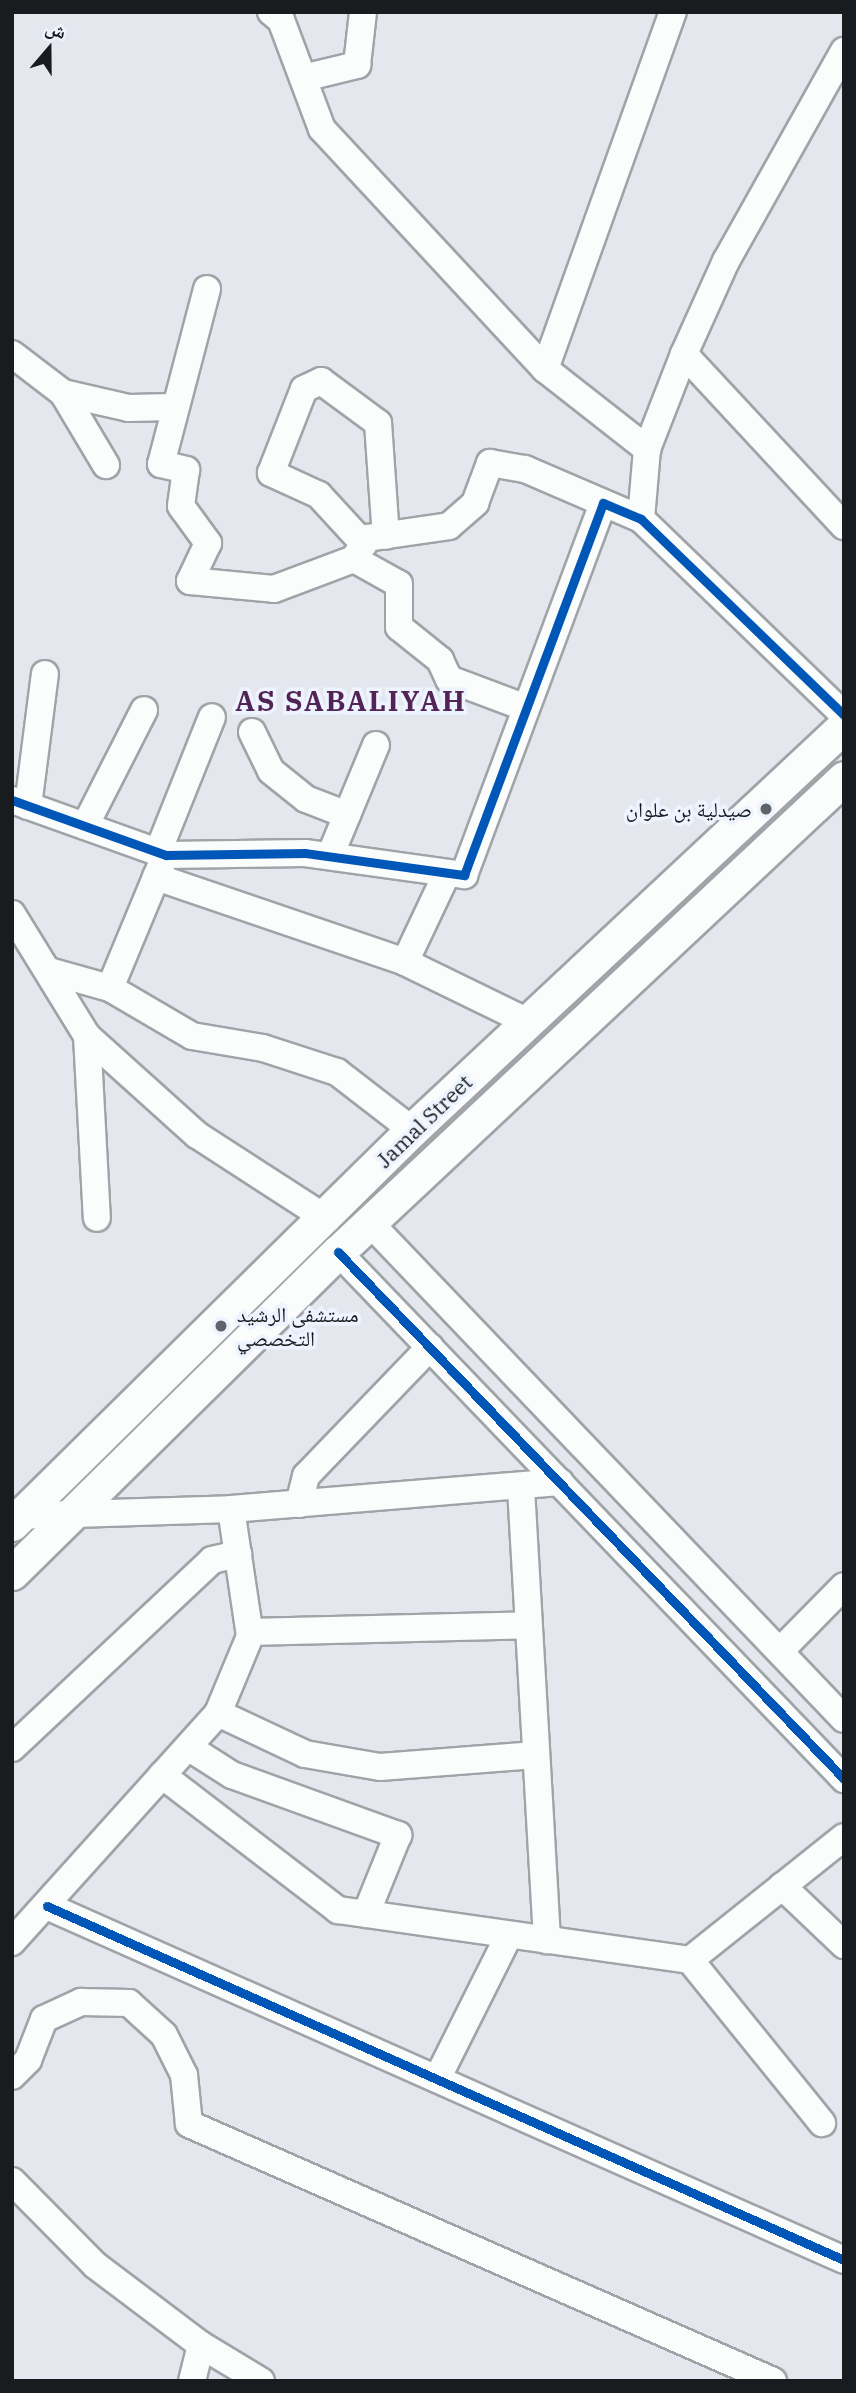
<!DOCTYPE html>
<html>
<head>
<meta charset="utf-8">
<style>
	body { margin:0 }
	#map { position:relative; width:856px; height:2393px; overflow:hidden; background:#e4e8ee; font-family:"IBM Plex Serif","Noto Naskh Arabic",serif }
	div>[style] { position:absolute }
	.roads { filter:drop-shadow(2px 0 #a0a3a7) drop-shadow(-2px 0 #a0a3a7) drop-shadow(0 2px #a0a3a7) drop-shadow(0 -2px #a0a3a7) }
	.minor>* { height:26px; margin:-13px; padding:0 13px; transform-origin:13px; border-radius:13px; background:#fbfcfc }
	.major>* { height:33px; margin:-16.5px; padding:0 16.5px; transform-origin:16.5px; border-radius:16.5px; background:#fbfcfc }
	.cycleway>* { height:9px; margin:-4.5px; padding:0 4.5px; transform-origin:4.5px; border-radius:4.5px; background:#0057b8 }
	.dots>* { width:19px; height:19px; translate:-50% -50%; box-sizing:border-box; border:4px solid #eef4ff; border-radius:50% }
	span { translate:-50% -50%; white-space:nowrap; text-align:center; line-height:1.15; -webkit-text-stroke:7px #eef4ff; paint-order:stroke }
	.poi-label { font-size:21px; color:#191c1f }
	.right { translate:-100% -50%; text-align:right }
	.left { translate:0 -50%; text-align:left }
	.street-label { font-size:21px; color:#191c1f }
	.district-label { font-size:28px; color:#522456; font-weight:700; letter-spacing:2px }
	.frame { position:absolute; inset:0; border:14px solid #191c1f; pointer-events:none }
	.north { position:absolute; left:14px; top:14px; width:70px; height:70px; -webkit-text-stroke:5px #eef4ff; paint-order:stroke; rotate:20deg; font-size:19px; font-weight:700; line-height:28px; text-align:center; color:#191c1f }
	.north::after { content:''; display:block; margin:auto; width:24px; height:32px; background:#191c1f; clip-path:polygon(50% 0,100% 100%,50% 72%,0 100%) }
</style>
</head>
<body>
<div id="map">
	<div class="roads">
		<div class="minor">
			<div style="left:271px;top:12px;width:13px;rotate:39deg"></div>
			<div style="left:281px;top:20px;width:116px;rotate:69.4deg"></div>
			<div style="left:322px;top:129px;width:328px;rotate:47.1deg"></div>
			<div style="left:545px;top:369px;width:130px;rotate:38.1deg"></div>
			<div style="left:303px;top:78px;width:56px;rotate:-13.5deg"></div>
			<div style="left:357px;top:65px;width:53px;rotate:-83.5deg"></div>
			<div style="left:207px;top:289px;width:181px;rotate:104.7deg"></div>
			<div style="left:161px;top:464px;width:26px;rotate:13deg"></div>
			<div style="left:186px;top:470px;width:36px;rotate:98deg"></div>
			<div style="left:181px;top:506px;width:46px;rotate:53.9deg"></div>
			<div style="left:208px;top:543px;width:42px;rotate:115.3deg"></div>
			<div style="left:190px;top:581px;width:84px;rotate:5.4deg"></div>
			<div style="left:274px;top:589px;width:85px;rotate:-20.6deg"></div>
			<div style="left:354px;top:559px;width:51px;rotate:29.1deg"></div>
			<div style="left:399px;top:584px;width:43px;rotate:90deg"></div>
			<div style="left:399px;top:627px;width:53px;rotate:38.8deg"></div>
			<div style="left:440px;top:660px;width:21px;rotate:65deg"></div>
			<div style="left:449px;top:679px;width:82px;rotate:20.6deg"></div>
			<div style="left:12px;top:354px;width:64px;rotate:37.4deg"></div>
			<div style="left:63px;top:393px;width:84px;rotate:59.2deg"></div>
			<div style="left:684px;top:354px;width:235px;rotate:47.1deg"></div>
			<div style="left:545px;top:369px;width:379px;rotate:-70.3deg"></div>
			<div style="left:63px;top:393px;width:68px;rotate:12.8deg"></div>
			<div style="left:129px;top:408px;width:44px;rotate:-1.3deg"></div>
			<div style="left:641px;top:519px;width:70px;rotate:-85.1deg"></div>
			<div style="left:647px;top:449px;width:102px;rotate:-68.7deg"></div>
			<div style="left:684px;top:354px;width:102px;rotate:-65.7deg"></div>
			<div style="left:726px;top:261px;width:241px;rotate:-60.7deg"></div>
			<div style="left:364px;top:544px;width:67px;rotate:-132.6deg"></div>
			<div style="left:319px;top:495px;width:53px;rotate:-155.4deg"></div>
			<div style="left:271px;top:473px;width:90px;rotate:-68.6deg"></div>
			<div style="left:304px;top:389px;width:19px;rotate:-25deg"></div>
			<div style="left:321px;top:381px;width:71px;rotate:36.4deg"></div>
			<div style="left:378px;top:423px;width:113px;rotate:86deg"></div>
			<div style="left:354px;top:559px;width:25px;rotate:-58deg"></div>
			<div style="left:367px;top:538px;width:83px;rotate:-8.3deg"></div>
			<div style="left:449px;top:526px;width:35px;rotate:-41deg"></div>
			<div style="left:475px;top:503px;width:43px;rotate:-69.4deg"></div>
			<div style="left:490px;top:463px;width:36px;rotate:10deg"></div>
			<div style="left:525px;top:469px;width:126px;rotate:23.3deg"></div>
			<div style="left:641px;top:519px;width:282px;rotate:44deg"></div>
			<div style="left:252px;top:732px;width:43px;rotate:64deg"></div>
			<div style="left:271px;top:771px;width:45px;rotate:38.7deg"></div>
			<div style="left:306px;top:799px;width:44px;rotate:21.3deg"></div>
			<div style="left:12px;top:800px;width:164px;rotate:19.7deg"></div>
			<div style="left:166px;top:855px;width:139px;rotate:-0.8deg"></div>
			<div style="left:305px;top:853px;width:161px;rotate:7.9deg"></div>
			<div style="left:464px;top:875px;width:397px;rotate:-69.5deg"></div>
			<div style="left:28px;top:806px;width:133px;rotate:-82.7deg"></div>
			<div style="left:85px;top:826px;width:130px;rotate:-63deg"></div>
			<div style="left:158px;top:852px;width:145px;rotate:-68.2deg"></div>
			<div style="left:330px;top:856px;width:120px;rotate:-67.5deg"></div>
			<div style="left:156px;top:877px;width:263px;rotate:18.8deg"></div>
			<div style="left:405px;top:962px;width:137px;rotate:26deg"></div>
			<div style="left:12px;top:914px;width:143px;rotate:58.4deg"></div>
			<div style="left:87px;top:1036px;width:182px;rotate:86.9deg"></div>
			<div style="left:405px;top:962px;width:98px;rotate:-64.7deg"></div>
			<div style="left:49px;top:971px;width:63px;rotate:15.6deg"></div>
			<div style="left:110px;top:988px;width:95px;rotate:30.3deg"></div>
			<div style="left:192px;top:1036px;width:72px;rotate:9.6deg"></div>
			<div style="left:263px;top:1048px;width:78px;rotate:18deg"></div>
			<div style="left:337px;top:1072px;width:95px;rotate:37.7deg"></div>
			<div style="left:110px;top:988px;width:135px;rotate:-67.4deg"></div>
			<div style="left:87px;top:1036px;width:148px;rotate:42deg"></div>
			<div style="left:197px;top:1135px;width:155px;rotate:32.9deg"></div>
			<div style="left:369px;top:1222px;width:687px;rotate:46.3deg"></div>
			<div style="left:338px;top:1252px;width:731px;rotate:46.16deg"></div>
			<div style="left:521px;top:1488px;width:453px;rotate:86.7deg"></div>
			<div style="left:299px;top:1504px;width:29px;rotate:-76deg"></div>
			<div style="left:306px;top:1476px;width:179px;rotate:-46.1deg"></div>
			<div style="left:12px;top:1516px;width:219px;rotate:-1.8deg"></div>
			<div style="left:231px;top:1509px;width:330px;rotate:-4.7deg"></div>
			<div style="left:250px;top:1632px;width:278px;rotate:-1.4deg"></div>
			<div style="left:780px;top:1651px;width:91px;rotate:-45.4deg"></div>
			<div style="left:218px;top:1713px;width:96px;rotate:25.2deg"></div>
			<div style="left:305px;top:1754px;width:76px;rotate:9.8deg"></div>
			<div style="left:380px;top:1767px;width:156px;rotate:-4.4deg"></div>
			<div style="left:188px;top:1747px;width:52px;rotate:32.5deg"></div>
			<div style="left:232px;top:1775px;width:177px;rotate:19.9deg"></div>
			<div style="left:398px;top:1835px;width:85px;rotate:112.1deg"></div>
			<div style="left:12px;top:1748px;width:274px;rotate:-43.2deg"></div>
			<div style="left:212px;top:1560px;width:27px;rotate:-13deg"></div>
			<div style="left:162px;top:1775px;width:222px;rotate:37.5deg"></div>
			<div style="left:338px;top:1910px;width:356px;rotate:8.1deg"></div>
			<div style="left:690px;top:1960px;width:210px;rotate:51deg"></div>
			<div style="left:782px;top:1886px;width:86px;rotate:43.6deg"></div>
			<div style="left:47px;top:1906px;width:872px;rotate:23.95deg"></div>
			<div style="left:12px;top:1942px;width:308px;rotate:-48deg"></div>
			<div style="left:218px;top:1713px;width:83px;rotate:-67.4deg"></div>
			<div style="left:250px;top:1636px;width:128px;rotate:-98.5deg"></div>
			<div style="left:690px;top:1960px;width:197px;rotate:-38.6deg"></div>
			<div style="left:12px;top:2076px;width:23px;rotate:-45deg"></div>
			<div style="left:28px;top:2060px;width:44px;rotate:-68.7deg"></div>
			<div style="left:44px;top:2019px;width:41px;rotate:-24.7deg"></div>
			<div style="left:81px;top:2002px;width:48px;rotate:1.2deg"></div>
			<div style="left:129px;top:2003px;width:47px;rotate:42.4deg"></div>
			<div style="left:164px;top:2035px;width:45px;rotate:63.4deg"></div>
			<div style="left:184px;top:2075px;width:49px;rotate:84.2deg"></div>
			<div style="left:189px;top:2124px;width:638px;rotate:23.75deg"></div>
			<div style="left:437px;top:2079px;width:161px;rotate:-63.4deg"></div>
			<div style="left:12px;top:2181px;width:118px;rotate:45.3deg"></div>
			<div style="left:95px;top:2265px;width:133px;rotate:37deg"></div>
			<div style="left:201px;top:2345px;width:37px;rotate:104deg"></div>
			<div style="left:201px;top:2345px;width:70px;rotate:31deg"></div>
		</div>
		<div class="major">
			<div style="left:12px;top:1524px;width:561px;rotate:-44.57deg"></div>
			<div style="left:412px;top:1130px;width:591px;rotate:-43.08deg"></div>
			<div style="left:12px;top:1573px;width:458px;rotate:-44.6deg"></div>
			<div style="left:338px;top:1252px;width:693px;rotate:-43.13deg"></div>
		</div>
	</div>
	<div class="cycleway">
		<div style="left:12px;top:800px;width:164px;rotate:19.7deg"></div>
		<div style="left:166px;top:855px;width:139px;rotate:-0.8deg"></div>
		<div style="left:305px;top:853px;width:161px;rotate:7.9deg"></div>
		<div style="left:464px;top:875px;width:397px;rotate:-69.5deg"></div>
		<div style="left:603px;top:503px;width:41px;rotate:22.8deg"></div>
		<div style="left:641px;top:519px;width:282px;rotate:44deg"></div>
		<div style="left:338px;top:1252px;width:731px;rotate:46.16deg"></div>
		<div style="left:47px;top:1906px;width:872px;rotate:23.95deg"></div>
	</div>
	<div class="dots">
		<div style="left:766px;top:809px;background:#606367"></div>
		<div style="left:221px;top:1326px;background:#606367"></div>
	</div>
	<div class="poi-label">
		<span class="right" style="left:752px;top:809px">صيدلية بن علوان</span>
		<span class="left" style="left:237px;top:1326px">مستشفى الرشيد<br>التخصصي</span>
	</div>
	<div class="street-label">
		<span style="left:424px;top:1121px;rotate:-44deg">Jamal Street</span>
	</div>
	<div class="district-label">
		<span style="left:351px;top:701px">AS SABALIYAH</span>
	</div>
	<div class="frame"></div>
	<div class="north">ش</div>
</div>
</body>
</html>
